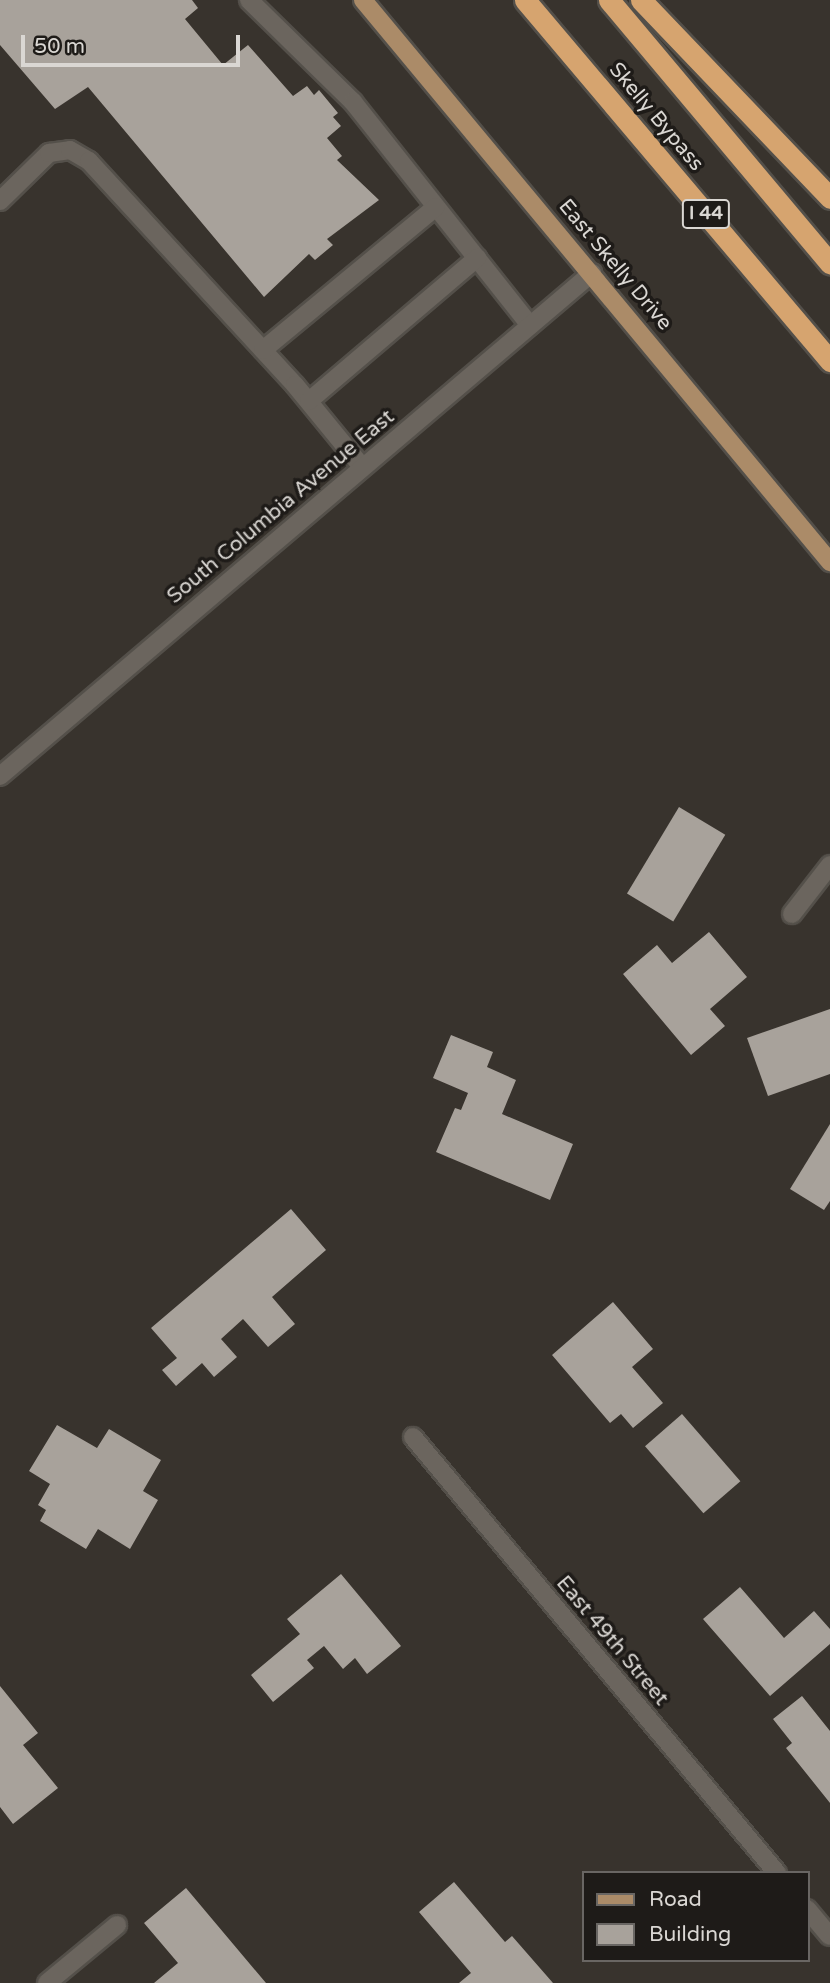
<!DOCTYPE html>
<html>
<head>
<meta charset="utf-8">
<style>
	body { margin:0 }
	#map { position:relative; width:830px; height:1983px; overflow:hidden; background:#38332d; font-family:"Varela Round",sans-serif }
	div>[style] { position:absolute }
	.building>* { inset:0; background:#a8a29b; transform-origin:0 0 }
	.roads { filter:drop-shadow(2px 0 #54504a) drop-shadow(-2px 0 #54504a) drop-shadow(0 2px #54504a) drop-shadow(0 -2px #54504a) }
	.minor>* { height:18px; margin:-9px; padding:0 9px; transform-origin:9px; border-radius:9px; background:#6b655e }
	.major>* { height:18px; margin:-9px; padding:0 9px; transform-origin:9px; border-radius:9px; background:#ab8b68 }
	.highway>* { height:21px; margin:-10.5px; padding:0 10.5px; transform-origin:10.5px; border-radius:10.5px; background:#d6a46f }
	span { translate:-50% -50%; white-space:nowrap; text-align:center; line-height:1.15; -webkit-text-stroke:7px #1e1b18; paint-order:stroke }
	.shield-label span { padding:2px 5px; background:#1e1b18; border:2px solid; border-radius:5px; -webkit-text-stroke-width:0 }
	.shield-label { font-size:19px; color:#dad7d3; font-weight:700 }
	.street-label { font-size:21px; color:#dad7d3 }
	.legend { position:absolute; left:582px; top:1871px; width:228px; height:91px; box-sizing:border-box; background:#1e1b18; border:2px solid #696663; margin:0; padding:9px 12px; list-style:none; font-size:21px; color:#dad7d3 }
	.legend li { display:flex; align-items:center; gap:14px; height:35px }
	.legend b { width:35px; border:2px solid #696663 }
	.scale { position:absolute; left:21px; top:35px; width:219px; height:32px; box-sizing:border-box; border:4px solid #dad7d3; border-top:0; padding-left:9px; font-size:21px; line-height:24px; white-space:nowrap; color:#dad7d3; -webkit-text-stroke:5px #1e1b18; paint-order:stroke }
</style>
</head>
<body>
<div id="map">
	<div class="building">
		<div style="clip-path:polygon(0 0,192px 0,198px 8px,185px 19px,223px 65px,248px 45px,293px 96px,307px 86px,314px 95px,319px 90px,338px 113px,333px 117px,341px 126px,327px 138px,342px 156px,337px 160px,379px 200px,327px 239px,333px 245px,315px 260px,309px 254px,264px 297px,88px 87px,55px 109px,0 45px)"></div>
		<div style="left:679px;top:807px;width:54px;height:101px;rotate:31deg"></div>
		<div style="clip-path:polygon(709px 932px,747px 977px,710px 1009px,725px 1026px,691px 1055px,623px 974px,657px 945px,672px 963px)"></div>
		<div style="clip-path:polygon(830px 1009px,830px 1074px,768px 1096px,747px 1038px)"></div>
		<div style="clip-path:polygon(451px 1035px,493px 1052px,487px 1067px,516px 1080px,502px 1114px,573px 1144px,550px 1200px,436px 1152px,455px 1108px,461px 1110px,468px 1093px,433px 1078px)"></div>
		<div style="clip-path:polygon(830px 1124px,830px 1201px,824px 1210px,790px 1189px)"></div>
		<div style="clip-path:polygon(291px 1209px,326px 1250px,272px 1297px,295px 1324px,268px 1347px,243px 1319px,221px 1339px,237px 1357px,214px 1377px,202px 1363px,176px 1386px,162px 1370px,177px 1358px,151px 1328px)"></div>
		<div style="clip-path:polygon(613px 1302px,653px 1349px,632px 1367px,663px 1403px,633px 1428px,621px 1414px,610px 1423px,552px 1355px)"></div>
		<div style="left:682px;top:1414px;width:89px;height:49px;rotate:49deg"></div>
		<div style="clip-path:polygon(57px 1425px,97px 1448px,109px 1429px,161px 1460px,143px 1491px,158px 1500px,130px 1549px,98px 1529px,86px 1549px,40px 1521px,46px 1510px,38px 1505px,50px 1484px,29px 1471px)"></div>
		<div style="clip-path:polygon(341px 1574px,401px 1646px,367px 1674px,355px 1658px,343px 1669px,324px 1646px,307px 1660px,314px 1668px,273px 1702px,251px 1675px,300px 1634px,287px 1619px)"></div>
		<div style="clip-path:polygon(740px 1587px,784px 1638px,814px 1611px,830px 1629px,830px 1644px,770px 1696px,703px 1619px)"></div>
		<div style="clip-path:polygon(0 1686px,38px 1733px,23px 1745px,58px 1788px,13px 1824px,0 1807px)"></div>
		<div style="clip-path:polygon(802px 1696px,830px 1731px,830px 1803px,786px 1748px,792px 1743px,773px 1719px)"></div>
		<div style="clip-path:polygon(454px 1882px,505px 1942px,512px 1936px,553px 1983px,459px 1983px,471px 1973px,419px 1912px)"></div>
		<div style="clip-path:polygon(186px 1888px,266px 1983px,154px 1983px,178px 1963px,144px 1923px)"></div>
	</div>
	<div class="roads">
		<div class="minor">
			<div style="left:249px;top:0;width:146px;rotate:44.4deg"></div>
			<div style="left:353px;top:102px;width:285px;rotate:51.6deg"></div>
			<div style="left:0;top:201px;width:69px;rotate:-44.4deg"></div>
			<div style="left:49px;top:153px;width:21px;rotate:-8deg"></div>
			<div style="left:70px;top:150px;width:22px;rotate:30deg"></div>
			<div style="left:89px;top:161px;width:304px;rotate:47.4deg"></div>
			<div style="left:295px;top:385px;width:106px;rotate:50.7deg"></div>
			<div style="left:263px;top:350px;width:224px;rotate:-39.6deg"></div>
			<div style="left:309px;top:401px;width:221px;rotate:-40.4deg"></div>
			<div style="left:0;top:776px;width:777px;rotate:-40.35deg"></div>
			<div style="left:792px;top:914px;width:62px;rotate:-52.2deg"></div>
			<div style="left:413px;top:1437px;width:568px;rotate:50.14deg"></div>
			<div style="left:807px;top:1909px;width:35px;rotate:50deg"></div>
			<div style="left:47px;top:1983px;width:91px;rotate:-39.6deg"></div>
		</div>
		<div class="major">
			<div style="left:363px;top:0;width:731px;rotate:50.27deg"></div>
		</div>
		<div class="highway">
			<div style="left:525px;top:0;width:473px;rotate:49.8deg"></div>
			<div style="left:609px;top:0;width:344px;rotate:50deg"></div>
			<div style="left:641px;top:0;width:274px;rotate:46.3deg"></div>
		</div>
	</div>
	<div class="shield-label">
		<span style="left:706px;top:214px">I 44</span>
	</div>
	<div class="street-label">
		<span style="left:656px;top:117px;rotate:50deg">Skelly Bypass</span>
		<span style="left:615px;top:265px;rotate:50deg">East Skelly Drive</span>
		<span style="left:281px;top:507px;rotate:-40deg">South Columbia Avenue East</span>
		<span style="left:612px;top:1641px;rotate:50deg">East 49th Street</span>
	</div>
	<ul class="legend">
	<li><b style="height:9px;background:#ab8b68"></b>Road</li>
	<li><b style="height:19px;background:#a8a29b"></b>Building</li>
	</ul>
	<div class="scale">50 m</div>
</div>
</body>
</html>
